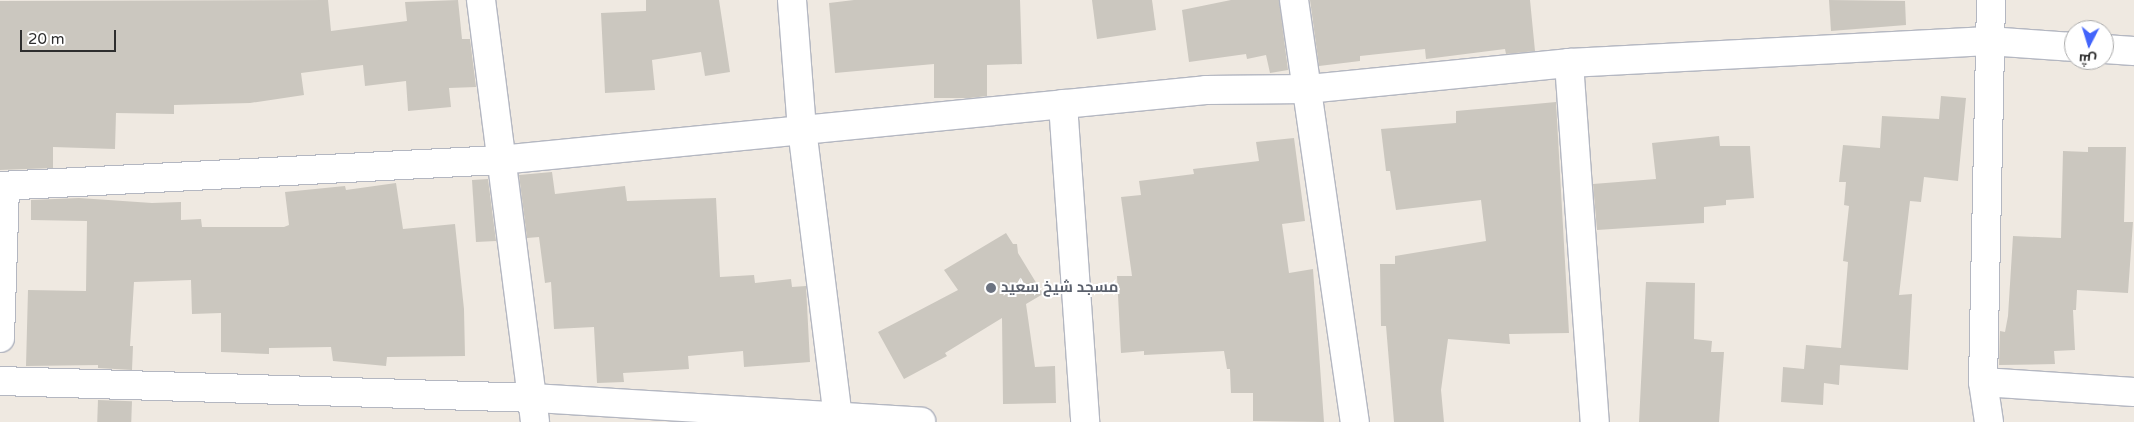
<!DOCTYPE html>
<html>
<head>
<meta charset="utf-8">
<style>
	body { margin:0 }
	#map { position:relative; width:2134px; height:422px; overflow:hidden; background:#efe9e1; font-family:"Varela Round",Cairo,sans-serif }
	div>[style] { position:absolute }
	.building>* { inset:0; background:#cbc7bf; transform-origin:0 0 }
	.roads { filter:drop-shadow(1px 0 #b4b7c1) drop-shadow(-1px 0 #b4b7c1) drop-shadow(0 1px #b4b7c1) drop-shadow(0 -1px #b4b7c1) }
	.minor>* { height:28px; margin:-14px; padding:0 14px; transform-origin:14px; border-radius:14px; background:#fff }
	.dots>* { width:14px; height:14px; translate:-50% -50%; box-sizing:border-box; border:2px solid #fff; border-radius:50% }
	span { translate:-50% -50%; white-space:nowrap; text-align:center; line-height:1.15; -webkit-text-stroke:4px #fff; paint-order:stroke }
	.worship-label { font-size:15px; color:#5b616d; font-weight:700 }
	.left { translate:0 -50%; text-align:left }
	.north { position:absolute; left:2064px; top:20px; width:50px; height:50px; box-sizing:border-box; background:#fff; border:1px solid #ababab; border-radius:50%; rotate:185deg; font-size:14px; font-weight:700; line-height:20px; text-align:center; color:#2e2e2e }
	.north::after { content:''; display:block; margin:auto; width:18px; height:22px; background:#4264fb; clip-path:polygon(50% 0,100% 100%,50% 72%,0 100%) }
	.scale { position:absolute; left:20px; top:30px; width:96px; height:22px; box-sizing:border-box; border:2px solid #2e2e2e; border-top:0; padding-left:6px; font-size:15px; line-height:18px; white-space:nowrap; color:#2e2e2e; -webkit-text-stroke:4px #fff; paint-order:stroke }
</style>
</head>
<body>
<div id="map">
	<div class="building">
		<div style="clip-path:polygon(328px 0,331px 31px,407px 21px,405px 2px,458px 0,462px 39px,470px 39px,476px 87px,449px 88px,451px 107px,408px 111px,406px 81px,365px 86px,363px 65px,301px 73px,304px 95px,250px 103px,174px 105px,174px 114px,116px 113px,115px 149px,53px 147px,53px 168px,0 170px,0 1px)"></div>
		<div style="clip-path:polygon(646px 0,719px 0,730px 72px,705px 76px,701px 52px,652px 60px,655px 90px,605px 93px,601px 13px,646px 11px)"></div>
		<div style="clip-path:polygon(854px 0,1020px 0,1022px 64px,987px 65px,987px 96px,970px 98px,934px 98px,934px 64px,835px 73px,829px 3px)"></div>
		<div style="clip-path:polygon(1092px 0,1152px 0,1156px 30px,1097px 39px)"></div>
		<div style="clip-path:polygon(1231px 0,1279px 0,1288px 70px,1270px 73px,1266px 55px,1247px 59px,1246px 54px,1189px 62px,1182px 10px)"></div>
		<div style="clip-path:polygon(1310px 0,1530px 0,1535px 51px,1506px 54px,1505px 49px,1426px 59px,1425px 49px,1360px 56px,1360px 61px,1319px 66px)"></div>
		<div style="clip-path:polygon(1829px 0,1905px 1px,1906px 25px,1831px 31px)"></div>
		<div style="clip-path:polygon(1941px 96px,1966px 98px,1958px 181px,1924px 177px,1921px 202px,1910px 201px,1899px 295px,1912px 294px,1908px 370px,1840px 365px,1839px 385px,1824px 383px,1823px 405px,1781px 402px,1783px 367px,1804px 369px,1806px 345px,1841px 348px,1848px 262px,1843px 261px,1849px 206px,1844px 205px,1846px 182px,1839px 182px,1843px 145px,1880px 148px,1882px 116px,1939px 119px)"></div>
		<div style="clip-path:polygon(1556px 102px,1569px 333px,1509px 334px,1510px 344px,1448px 339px,1441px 390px,1444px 422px,1394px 422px,1386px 326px,1381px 326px,1380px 264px,1395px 264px,1395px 256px,1486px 241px,1481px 200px,1396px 210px,1390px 171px,1386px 171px,1381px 129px,1456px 123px,1456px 111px)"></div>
		<div style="clip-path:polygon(1719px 136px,1720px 146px,1750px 146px,1754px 198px,1726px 200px,1726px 205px,1704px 207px,1704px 223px,1597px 230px,1593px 184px,1656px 179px,1652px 143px)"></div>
		<div style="clip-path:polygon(1294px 138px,1305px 221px,1282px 224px,1289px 273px,1313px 269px,1324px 422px,1253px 421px,1253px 393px,1231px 393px,1230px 369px,1227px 369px,1224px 351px,1144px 355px,1144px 351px,1121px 353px,1117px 276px,1132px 276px,1121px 197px,1141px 195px,1139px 181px,1194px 174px,1193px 169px,1259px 161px,1256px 142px)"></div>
		<div style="clip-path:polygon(2088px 147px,2126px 147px,2124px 222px,2133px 222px,2128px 293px,2077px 290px,2076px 310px,2073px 310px,2075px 350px,2054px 351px,2055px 364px,1999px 365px,2000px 331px,2005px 332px,2008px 316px,2013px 236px,2061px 238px,2063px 151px,2088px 152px)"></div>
		<div style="clip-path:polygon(552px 172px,555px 194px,625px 186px,627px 201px,716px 198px,720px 277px,754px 275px,755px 283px,791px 279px,792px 287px,806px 286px,810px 362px,744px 367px,743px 351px,688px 356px,689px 369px,623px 373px,624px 382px,597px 383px,594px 327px,554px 329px,551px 282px,545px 283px,539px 237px,527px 238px,519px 175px)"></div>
		<div style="clip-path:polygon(488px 179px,496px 241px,476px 242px,472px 180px)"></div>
		<div style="clip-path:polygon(396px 183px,403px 229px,455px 224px,464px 309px,465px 356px,387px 357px,386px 366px,333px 361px,331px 347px,269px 348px,269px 354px,221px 352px,221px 313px,192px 314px,191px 280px,134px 282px,130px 346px,133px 346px,132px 370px,98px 368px,98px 365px,26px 366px,28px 290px,86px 291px,87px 221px,31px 220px,31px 200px,79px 198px,152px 203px,181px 202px,181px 220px,201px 219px,202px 227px,284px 227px,289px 225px,285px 192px,345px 186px,346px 190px)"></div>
		<div style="clip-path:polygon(1006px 233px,1013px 244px,1017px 244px,1018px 253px,1043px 294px,1026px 304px,1035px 367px,1055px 366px,1056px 403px,1003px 404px,1002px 318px,945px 353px,947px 356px,904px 379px,878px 332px,958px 290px,944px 270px)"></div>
		<div style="clip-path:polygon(1646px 282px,1695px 283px,1694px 339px,1712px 341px,1711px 352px,1724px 352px,1719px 422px,1639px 422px)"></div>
		<div style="left:98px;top:400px;width:34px;height:22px;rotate:2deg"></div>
	</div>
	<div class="roads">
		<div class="minor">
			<div style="left:481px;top:0;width:425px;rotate:82.7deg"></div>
			<div style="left:792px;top:0;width:129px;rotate:85.6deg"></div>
			<div style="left:802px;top:129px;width:289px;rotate:82.9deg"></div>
			<div style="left:1294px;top:0;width:426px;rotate:81.8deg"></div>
			<div style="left:2104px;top:49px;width:30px;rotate:4deg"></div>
			<div style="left:1569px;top:63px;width:360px;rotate:85.9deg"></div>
			<div style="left:1063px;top:104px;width:319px;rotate:86deg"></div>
			<div style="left:0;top:186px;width:501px;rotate:-2.98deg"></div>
			<div style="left:500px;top:160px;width:709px;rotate:-5.66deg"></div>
			<div style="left:1206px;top:90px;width:102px;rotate:-0.6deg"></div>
			<div style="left:1308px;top:89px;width:262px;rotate:-5.7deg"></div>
			<div style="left:1569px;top:63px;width:420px;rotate:-3deg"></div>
			<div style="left:1988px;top:41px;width:86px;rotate:4deg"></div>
			<div style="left:0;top:338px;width:152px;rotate:-88.1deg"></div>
			<div style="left:0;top:381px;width:534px;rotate:1.82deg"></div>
			<div style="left:534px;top:398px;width:388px;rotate:3.5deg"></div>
			<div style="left:1983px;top:382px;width:151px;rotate:3.8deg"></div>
			<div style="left:1989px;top:422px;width:40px;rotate:-98.5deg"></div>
			<div style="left:1983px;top:382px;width:382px;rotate:-88.8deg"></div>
		</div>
	</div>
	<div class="dots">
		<div style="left:991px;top:288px;background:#6b7280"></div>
	</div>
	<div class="worship-label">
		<span class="left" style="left:1001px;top:288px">مسجد شيخ سعيد</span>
	</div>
	<div class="north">ش</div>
	<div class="scale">20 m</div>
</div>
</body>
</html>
